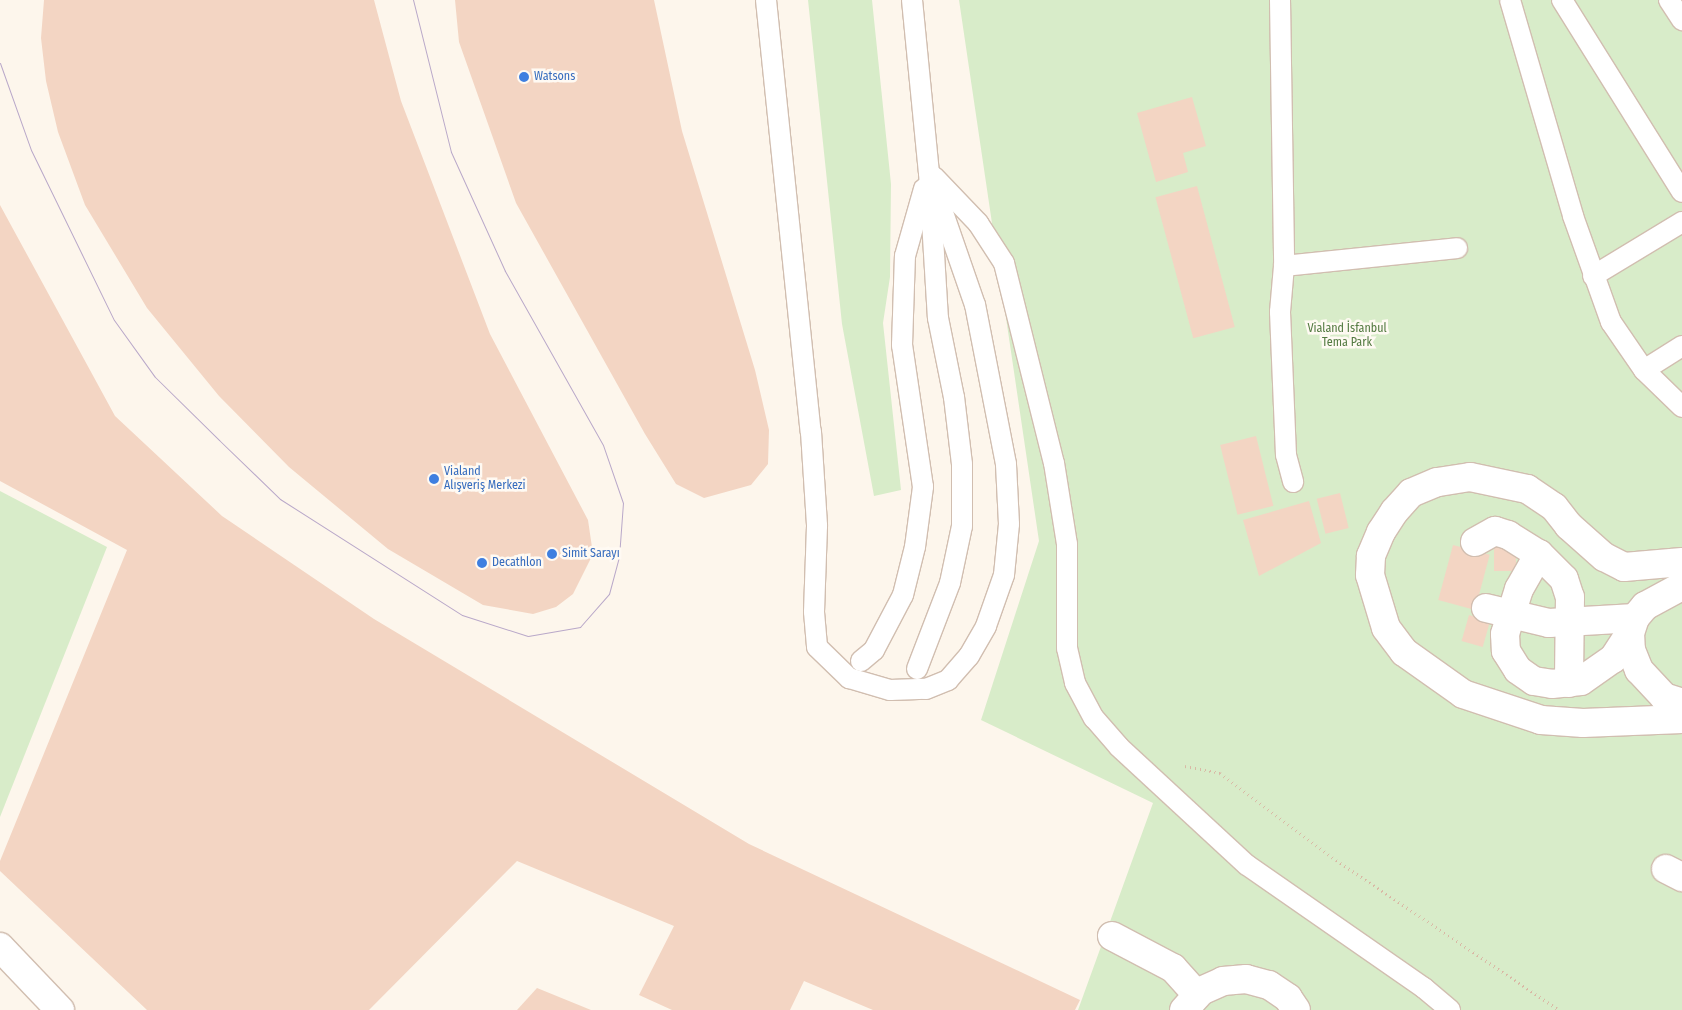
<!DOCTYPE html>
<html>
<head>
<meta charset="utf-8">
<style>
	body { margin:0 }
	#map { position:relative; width:1682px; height:1010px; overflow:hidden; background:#fdf6ec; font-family:"Fira Sans Condensed",sans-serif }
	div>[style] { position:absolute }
	.green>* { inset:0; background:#d8ecc9 }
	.building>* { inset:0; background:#f3d5c3; transform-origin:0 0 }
	.path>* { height:3px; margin-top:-1.5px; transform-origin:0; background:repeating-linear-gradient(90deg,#d9b8a5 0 1px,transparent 0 5px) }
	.roads { filter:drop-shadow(1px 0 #d1beb0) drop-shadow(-1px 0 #d1beb0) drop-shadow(0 1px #d1beb0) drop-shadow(0 -1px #d1beb0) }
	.lane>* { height:20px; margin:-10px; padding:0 10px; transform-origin:10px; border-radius:10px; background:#fff }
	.street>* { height:28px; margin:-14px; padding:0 14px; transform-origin:14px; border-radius:14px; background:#fff }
	.tram>* { height:1px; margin:-0.5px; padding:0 0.5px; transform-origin:0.5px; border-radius:0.5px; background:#b9a8c9 }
	.dots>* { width:14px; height:14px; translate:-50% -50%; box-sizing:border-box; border:2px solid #fffaf3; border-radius:50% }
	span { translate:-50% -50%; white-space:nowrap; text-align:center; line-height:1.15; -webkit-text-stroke:5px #fffaf3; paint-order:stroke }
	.shop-label { font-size:12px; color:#366cbe }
	.left { translate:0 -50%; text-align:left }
	.park-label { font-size:12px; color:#537a41 }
</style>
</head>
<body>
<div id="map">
	<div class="green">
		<div style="clip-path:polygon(808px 0,872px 0,891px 184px,890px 277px,883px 323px,901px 490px,874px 496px,842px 324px)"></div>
		<div style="clip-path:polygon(959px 0,1682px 0,1682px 1010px,1078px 1010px,1153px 803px,981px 720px,1039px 541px)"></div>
		<div style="clip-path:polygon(0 491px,107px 547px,0 817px)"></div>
	</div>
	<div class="building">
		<div style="clip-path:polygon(44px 0,374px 0,401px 101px,490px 334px,588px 520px,593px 554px,573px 594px,556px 607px,533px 614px,483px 605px,388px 549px,289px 467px,219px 396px,147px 308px,85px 205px,58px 132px,46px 81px,41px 38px)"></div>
		<div style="clip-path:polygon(455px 0,654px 0,682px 131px,755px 370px,769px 430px,768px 464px,751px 485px,704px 498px,676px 484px,645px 434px,516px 203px,459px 42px)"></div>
		<div style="clip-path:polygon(1192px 97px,1206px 146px,1183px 153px,1188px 172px,1156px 182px,1137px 113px)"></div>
		<div style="left:1197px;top:186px;width:146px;height:43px;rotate:75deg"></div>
		<div style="clip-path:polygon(0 205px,115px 416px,222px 516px,374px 619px,749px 844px,1080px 1000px,1075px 1010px,873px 1010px,804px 981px,790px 1010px,672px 1010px,639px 995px,674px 926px,517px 861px,369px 1010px,147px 1010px,0 871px,0 861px,127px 550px,0 481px)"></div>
		<div style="left:1256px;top:436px;width:72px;height:37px;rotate:76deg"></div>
		<div style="left:1340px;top:493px;width:36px;height:24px;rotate:76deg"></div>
		<div style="clip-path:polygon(1309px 501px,1321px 543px,1259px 576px,1243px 520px)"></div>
		<div style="left:1453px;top:545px;width:38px;height:57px;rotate:15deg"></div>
		<div style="left:1494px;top:545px;width:22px;height:26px"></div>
		<div style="left:1469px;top:615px;width:22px;height:27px;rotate:16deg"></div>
		<div style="clip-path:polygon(537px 988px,591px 1010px,517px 1010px)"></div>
	</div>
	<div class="path">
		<div style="left:1185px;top:766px;width:36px;rotate:11deg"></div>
		<div style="left:1220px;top:773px;width:145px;rotate:36.9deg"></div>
		<div style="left:1336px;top:860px;width:269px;rotate:33.9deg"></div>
	</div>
	<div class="roads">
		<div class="lane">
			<div style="left:766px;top:0;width:434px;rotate:84.1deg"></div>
			<div style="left:811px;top:432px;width:94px;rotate:86.3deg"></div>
			<div style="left:817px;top:526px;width:86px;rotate:92deg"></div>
			<div style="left:814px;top:612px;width:35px;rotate:85deg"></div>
			<div style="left:817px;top:647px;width:45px;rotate:44.1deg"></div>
			<div style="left:849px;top:678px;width:43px;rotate:16.3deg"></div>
			<div style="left:890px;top:690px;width:36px;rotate:-2deg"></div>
			<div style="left:926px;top:689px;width:24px;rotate:-22deg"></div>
			<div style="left:948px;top:680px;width:32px;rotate:-49deg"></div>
			<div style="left:969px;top:656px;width:34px;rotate:-60deg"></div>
			<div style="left:986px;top:626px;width:54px;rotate:-70.6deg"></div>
			<div style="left:1004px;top:575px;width:51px;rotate:-84.4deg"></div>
			<div style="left:1009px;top:524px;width:60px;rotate:-92.9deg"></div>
			<div style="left:1006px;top:464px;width:162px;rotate:-101deg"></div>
			<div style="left:975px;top:305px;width:141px;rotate:-109.1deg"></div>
			<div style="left:912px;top:0;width:173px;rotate:84.4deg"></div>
			<div style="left:929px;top:172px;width:146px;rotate:86.5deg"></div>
			<div style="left:938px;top:318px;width:81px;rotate:78.6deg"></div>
			<div style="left:954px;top:397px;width:67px;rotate:83.2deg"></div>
			<div style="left:962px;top:464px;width:62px;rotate:90deg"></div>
			<div style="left:962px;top:526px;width:58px;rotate:101.9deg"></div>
			<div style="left:950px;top:583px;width:92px;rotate:111deg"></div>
			<div style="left:1280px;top:0;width:266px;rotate:89.1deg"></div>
			<div style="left:1284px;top:266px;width:46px;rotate:95deg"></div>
			<div style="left:1280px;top:312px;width:143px;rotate:87.6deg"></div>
			<div style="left:1286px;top:455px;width:28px;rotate:75deg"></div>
			<div style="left:1510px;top:0;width:225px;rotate:73.7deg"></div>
			<div style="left:1573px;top:216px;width:113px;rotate:70.3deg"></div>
			<div style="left:1611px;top:322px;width:58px;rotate:55.5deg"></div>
			<div style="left:1644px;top:370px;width:53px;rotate:44.2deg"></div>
			<div style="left:1562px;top:0;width:226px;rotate:58deg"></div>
			<div style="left:1669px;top:0;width:24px;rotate:57deg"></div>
			<div style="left:934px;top:177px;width:64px;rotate:46.3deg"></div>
			<div style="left:978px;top:223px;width:48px;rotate:57deg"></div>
			<div style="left:1004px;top:263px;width:206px;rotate:76deg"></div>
			<div style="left:1054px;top:463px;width:82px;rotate:80.9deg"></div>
			<div style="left:1067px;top:544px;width:104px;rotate:90deg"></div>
			<div style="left:1067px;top:648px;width:36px;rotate:77deg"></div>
			<div style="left:1075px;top:683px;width:40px;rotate:62deg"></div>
			<div style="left:1094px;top:718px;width:38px;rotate:49deg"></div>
			<div style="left:1119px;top:747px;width:174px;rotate:42.7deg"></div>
			<div style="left:1247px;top:865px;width:216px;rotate:34.8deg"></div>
			<div style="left:1424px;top:988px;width:34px;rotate:40deg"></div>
			<div style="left:1284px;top:266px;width:174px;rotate:-5.9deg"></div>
			<div style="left:1593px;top:276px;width:104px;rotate:-31.2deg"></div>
			<div style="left:1644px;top:370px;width:45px;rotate:-32.3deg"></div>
			<div style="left:861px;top:661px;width:17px;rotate:-40deg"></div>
			<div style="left:874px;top:650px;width:62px;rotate:-62.2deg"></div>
			<div style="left:903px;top:595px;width:49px;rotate:-76deg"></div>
			<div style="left:915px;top:547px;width:61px;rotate:-82.4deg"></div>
			<div style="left:923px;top:487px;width:144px;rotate:-98.4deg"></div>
			<div style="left:902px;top:345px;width:89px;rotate:-88.1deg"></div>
			<div style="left:905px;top:256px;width:70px;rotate:-74.2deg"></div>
		</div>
		<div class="street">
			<div style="left:1475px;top:542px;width:23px;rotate:-29deg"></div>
			<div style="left:1495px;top:531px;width:14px;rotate:17deg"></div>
			<div style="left:1508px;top:535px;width:36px;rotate:32deg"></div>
			<div style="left:1539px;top:554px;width:35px;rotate:45deg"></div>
			<div style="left:1564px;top:579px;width:19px;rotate:72deg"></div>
			<div style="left:1570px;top:597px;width:86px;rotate:90.7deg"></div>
			<div style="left:1539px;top:554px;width:40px;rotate:119.7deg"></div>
			<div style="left:1519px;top:589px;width:47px;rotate:107.3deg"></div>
			<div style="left:1505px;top:634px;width:17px;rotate:87deg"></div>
			<div style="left:1506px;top:651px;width:22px;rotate:58deg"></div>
			<div style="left:1518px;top:670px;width:19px;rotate:35deg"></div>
			<div style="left:1534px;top:681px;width:18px;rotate:9deg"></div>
			<div style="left:1552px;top:684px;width:29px;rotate:-6deg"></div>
			<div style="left:1581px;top:681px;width:39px;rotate:-35deg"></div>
			<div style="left:1613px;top:659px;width:31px;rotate:-57deg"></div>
			<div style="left:1682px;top:562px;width:58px;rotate:175.1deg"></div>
			<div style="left:1624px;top:567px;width:22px;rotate:-153deg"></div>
			<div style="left:1604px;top:557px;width:47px;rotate:-138.5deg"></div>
			<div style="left:1569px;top:526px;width:24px;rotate:-128deg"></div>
			<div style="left:1554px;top:507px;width:32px;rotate:-146deg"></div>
			<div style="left:1527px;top:489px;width:58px;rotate:-168.1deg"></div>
			<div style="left:1470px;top:477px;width:33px;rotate:171deg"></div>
			<div style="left:1437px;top:482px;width:28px;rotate:157deg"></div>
			<div style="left:1411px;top:493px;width:25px;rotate:132deg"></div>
			<div style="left:1394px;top:512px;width:24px;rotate:123deg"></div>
			<div style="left:1381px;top:532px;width:26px;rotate:113deg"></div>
			<div style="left:1371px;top:556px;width:19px;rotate:93deg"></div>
			<div style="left:1370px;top:575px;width:55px;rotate:73.2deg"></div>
			<div style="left:1386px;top:628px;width:30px;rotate:53deg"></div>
			<div style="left:1404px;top:652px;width:72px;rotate:35.4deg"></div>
			<div style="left:1463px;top:694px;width:82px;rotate:18.4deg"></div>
			<div style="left:1541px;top:720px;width:42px;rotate:4.1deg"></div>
			<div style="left:1583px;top:723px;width:99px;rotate:-2.3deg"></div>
			<div style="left:1682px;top:586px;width:42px;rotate:151.6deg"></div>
			<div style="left:1645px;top:606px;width:16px;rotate:130deg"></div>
			<div style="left:1635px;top:618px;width:16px;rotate:108deg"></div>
			<div style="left:1630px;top:633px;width:17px;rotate:87deg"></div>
			<div style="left:1631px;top:650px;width:22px;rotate:68deg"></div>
			<div style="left:1639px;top:670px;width:37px;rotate:47deg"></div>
			<div style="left:1664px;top:697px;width:19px;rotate:18deg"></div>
			<div style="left:1486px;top:608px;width:65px;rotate:13.4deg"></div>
			<div style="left:1549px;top:623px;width:86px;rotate:-3.3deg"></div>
			<div style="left:1666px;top:869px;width:18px;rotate:27deg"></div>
			<div style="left:1112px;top:936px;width:69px;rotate:27.7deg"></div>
			<div style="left:1173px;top:968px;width:36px;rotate:48deg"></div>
			<div style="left:0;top:947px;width:87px;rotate:46.4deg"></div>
			<div style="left:1184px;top:1010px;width:25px;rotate:-48deg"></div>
			<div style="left:1201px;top:991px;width:24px;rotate:-24deg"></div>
			<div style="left:1223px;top:981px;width:23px;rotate:-5deg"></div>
			<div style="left:1246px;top:979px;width:24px;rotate:15deg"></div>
			<div style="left:1269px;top:985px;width:23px;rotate:34deg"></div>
			<div style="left:1288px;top:998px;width:14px;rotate:56deg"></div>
		</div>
	</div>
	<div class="tram">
		<div style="left:0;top:63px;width:92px;rotate:70.4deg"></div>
		<div style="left:31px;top:150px;width:189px;rotate:64deg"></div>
		<div style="left:114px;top:320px;width:70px;rotate:54.3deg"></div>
		<div style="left:155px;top:377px;width:90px;rotate:44.5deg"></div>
		<div style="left:219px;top:440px;width:85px;rotate:44deg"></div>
		<div style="left:280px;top:499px;width:216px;rotate:32.5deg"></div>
		<div style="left:462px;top:615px;width:69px;rotate:17.7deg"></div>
		<div style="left:528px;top:636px;width:53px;rotate:-9.8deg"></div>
		<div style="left:580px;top:627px;width:44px;rotate:-48.7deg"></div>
		<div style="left:609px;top:594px;width:38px;rotate:-75deg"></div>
		<div style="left:619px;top:557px;width:54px;rotate:-85.8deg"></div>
		<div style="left:623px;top:503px;width:61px;rotate:-109deg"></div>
		<div style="left:603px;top:445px;width:200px;rotate:-119.4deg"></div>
		<div style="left:505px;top:271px;width:131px;rotate:-114.4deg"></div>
		<div style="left:451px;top:152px;width:157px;rotate:-104deg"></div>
	</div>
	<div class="dots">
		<div style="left:524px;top:77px;background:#3f7fe0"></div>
		<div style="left:434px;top:479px;background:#3f7fe0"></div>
		<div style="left:552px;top:554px;background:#3f7fe0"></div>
		<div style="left:482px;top:563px;background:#3f7fe0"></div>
	</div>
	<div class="shop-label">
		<span class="left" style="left:534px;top:77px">Watsons</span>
		<span class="left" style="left:444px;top:479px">Vialand<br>Alışveriş Merkezi</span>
		<span class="left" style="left:562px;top:554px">Simit Sarayı</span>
		<span class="left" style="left:492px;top:563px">Decathlon</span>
	</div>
	<div class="park-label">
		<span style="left:1347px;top:336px">Vialand İsfanbul<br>Tema Park</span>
	</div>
</div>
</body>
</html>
